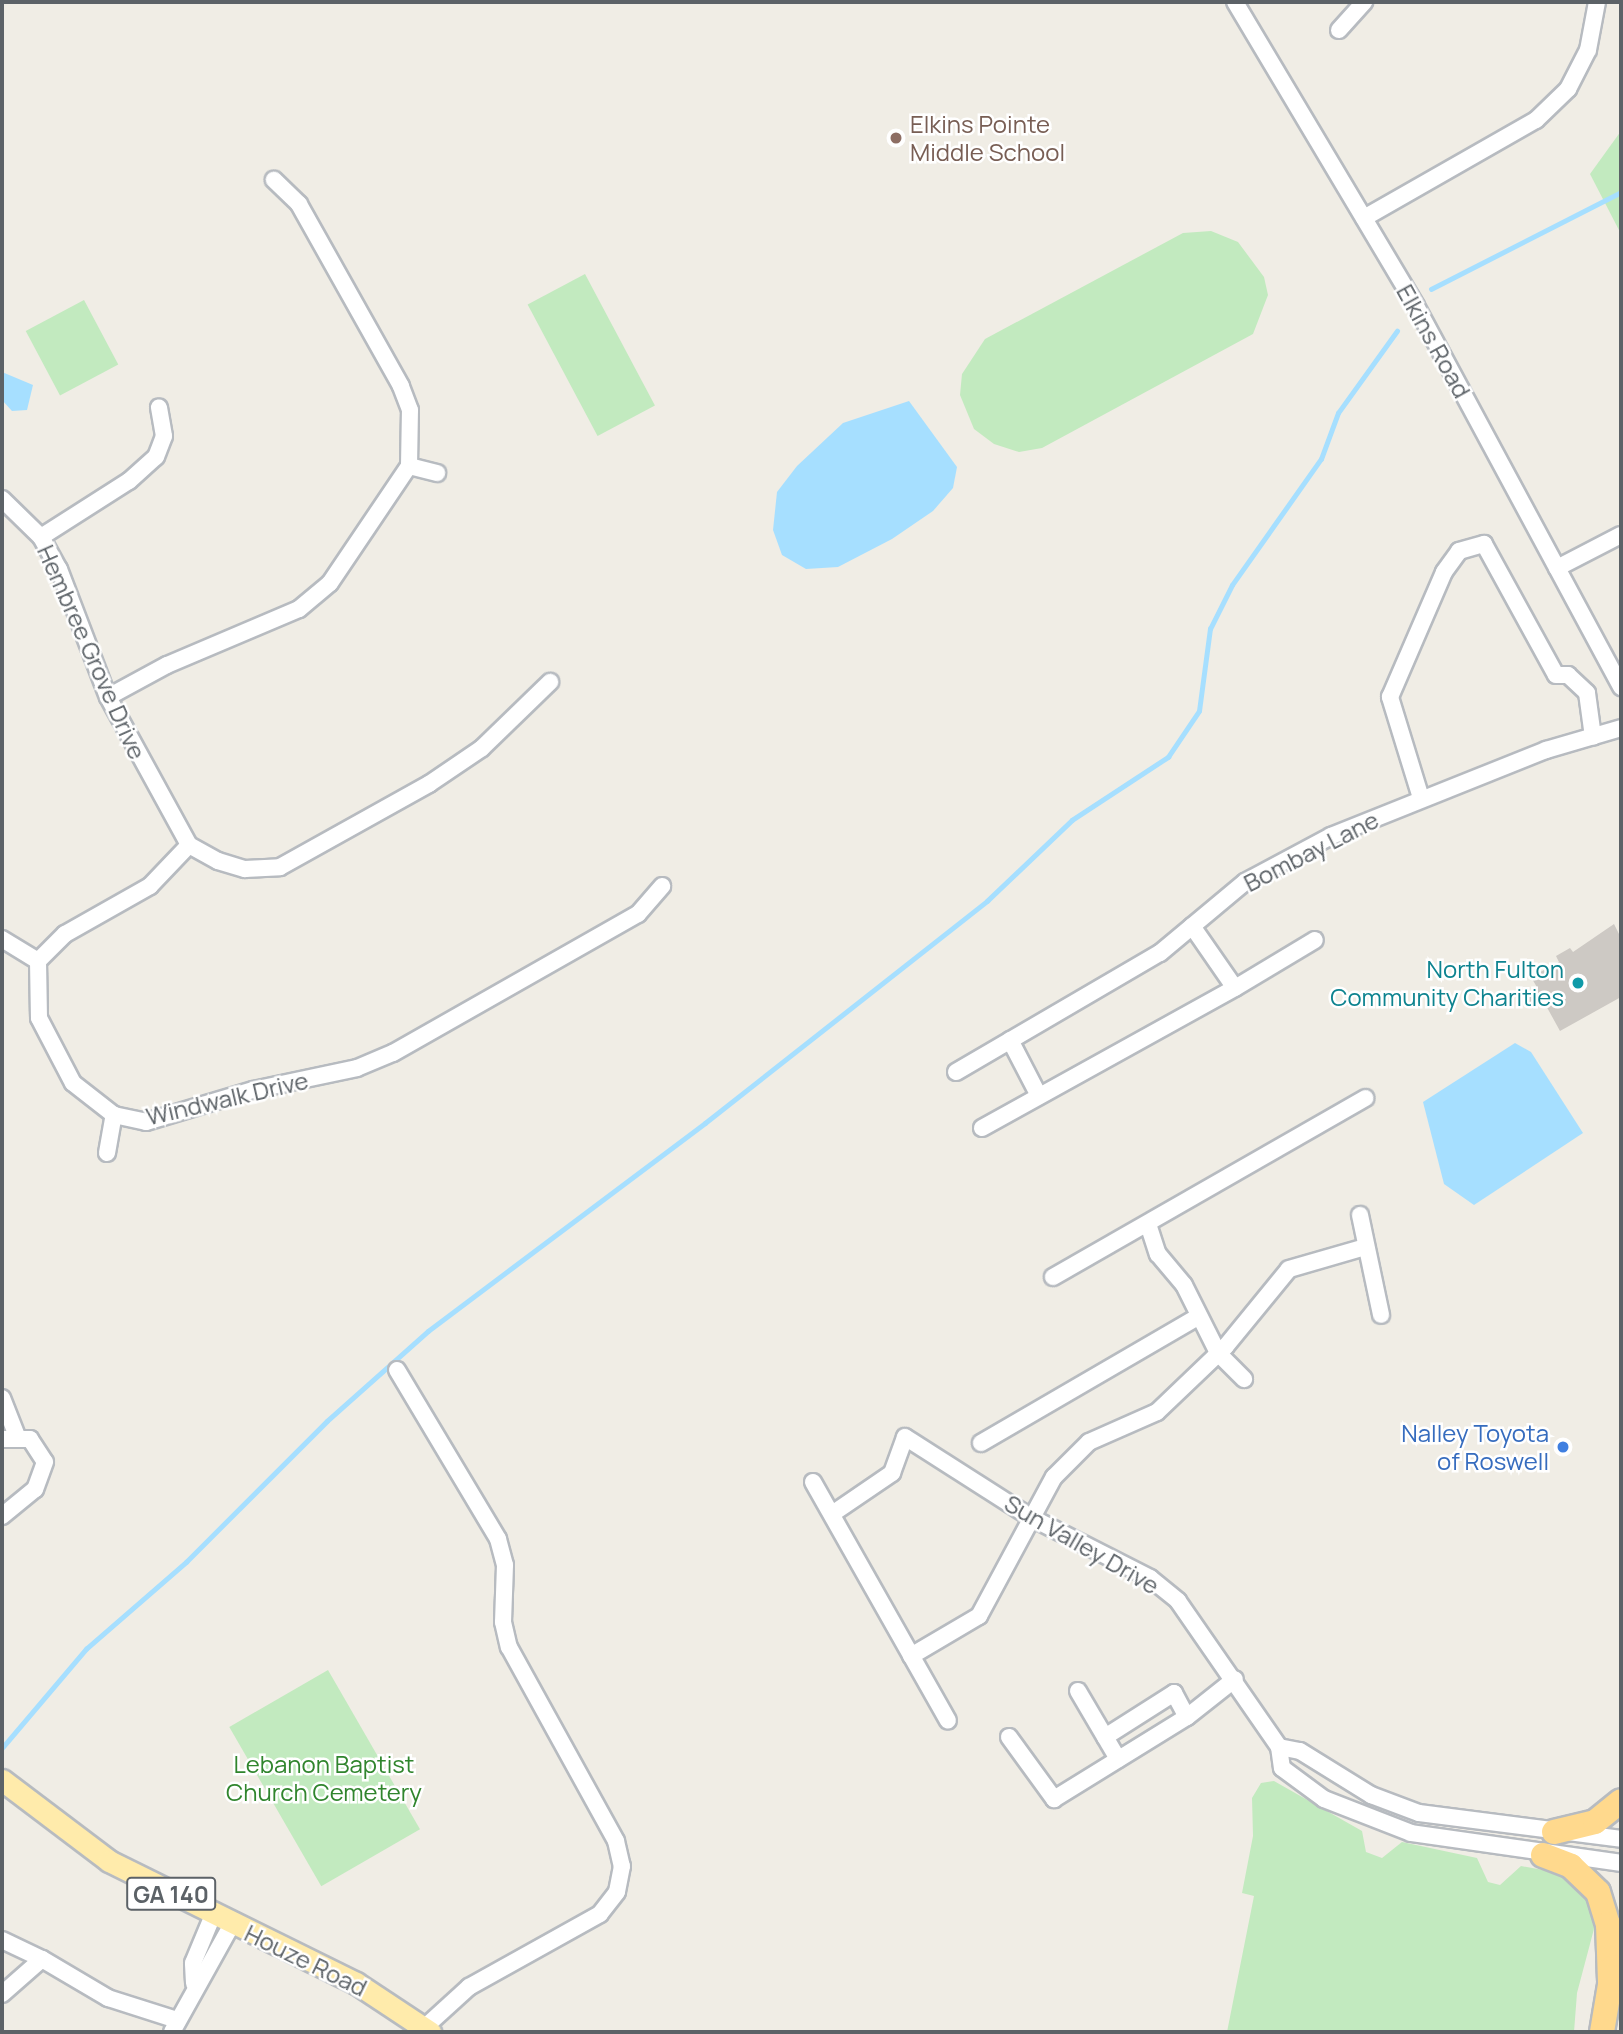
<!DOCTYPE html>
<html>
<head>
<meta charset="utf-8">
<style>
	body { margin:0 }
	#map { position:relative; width:1623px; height:2034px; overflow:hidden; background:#f0ede5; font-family:Manrope,sans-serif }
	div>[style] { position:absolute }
	.green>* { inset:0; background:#c2eabf; transform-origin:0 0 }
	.water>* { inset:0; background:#a6dfff }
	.stream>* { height:4.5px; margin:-2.25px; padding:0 2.25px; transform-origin:2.25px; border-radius:2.25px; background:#a6dfff }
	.building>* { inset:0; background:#cdc9c4 }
	.roads { filter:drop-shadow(2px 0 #b7bbc0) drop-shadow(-2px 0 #b7bbc0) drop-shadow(0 2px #b7bbc0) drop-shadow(0 -2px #b7bbc0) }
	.minor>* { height:16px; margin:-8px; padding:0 8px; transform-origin:8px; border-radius:8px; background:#fff }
	.major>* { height:21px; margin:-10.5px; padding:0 10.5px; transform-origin:10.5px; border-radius:10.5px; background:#ffebab }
	.highway>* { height:24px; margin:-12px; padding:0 12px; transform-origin:12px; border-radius:12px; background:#ffd98d }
	.dots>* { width:19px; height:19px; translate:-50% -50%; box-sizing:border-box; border:4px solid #fff; border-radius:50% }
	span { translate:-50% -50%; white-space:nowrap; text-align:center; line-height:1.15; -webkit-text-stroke:5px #fff; paint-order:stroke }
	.shield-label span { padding:2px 5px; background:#fff; border:2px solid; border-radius:5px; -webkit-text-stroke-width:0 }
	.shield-label { font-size:23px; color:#5c6267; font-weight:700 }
	.education-label { font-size:24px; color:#785e54 }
	.left { translate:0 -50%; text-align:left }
	.street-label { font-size:24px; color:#5c6267 }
	.culture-label { font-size:24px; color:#0d838f }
	.right { translate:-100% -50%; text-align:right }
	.shop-label { font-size:24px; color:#366cbe }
	.park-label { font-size:24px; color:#30852d }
	.frame { position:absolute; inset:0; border:4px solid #5c6267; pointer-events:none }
</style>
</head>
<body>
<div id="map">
	<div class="green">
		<div style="clip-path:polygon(1621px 131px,1621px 234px,1590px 174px)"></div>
		<div style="clip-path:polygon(1211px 231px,1238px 242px,1264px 277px,1268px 295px,1253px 334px,1042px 448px,1019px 452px,994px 444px,974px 429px,960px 395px,962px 374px,985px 339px,1183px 233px)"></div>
		<div style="left:585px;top:274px;width:149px;height:65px;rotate:62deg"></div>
		<div style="left:84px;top:300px;width:73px;height:66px;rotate:62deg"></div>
		<div style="left:328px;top:1670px;width:184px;height:114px;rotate:60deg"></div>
		<div style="clip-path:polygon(1274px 1781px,1362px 1831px,1366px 1852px,1382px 1858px,1402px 1842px,1477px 1858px,1488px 1882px,1500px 1885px,1521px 1866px,1571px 1875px,1599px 1910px,1577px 1993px,1574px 2032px,1227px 2032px,1254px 1896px,1242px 1893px,1253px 1836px,1252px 1798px,1261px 1783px)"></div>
	</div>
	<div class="water">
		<div style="clip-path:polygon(2px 372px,33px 385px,27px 410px,12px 411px,2px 400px)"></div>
		<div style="clip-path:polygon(909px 401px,957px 467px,953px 488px,933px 511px,892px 539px,838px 567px,806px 569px,782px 555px,773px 530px,777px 492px,797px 466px,843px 423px)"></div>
		<div style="clip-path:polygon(1515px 1043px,1531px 1052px,1583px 1133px,1474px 1205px,1444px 1184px,1423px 1102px)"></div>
	</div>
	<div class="stream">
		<div style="left:1431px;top:289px;width:213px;rotate:-27deg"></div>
		<div style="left:2px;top:1748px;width:130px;rotate:-49.7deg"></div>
		<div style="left:86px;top:1649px;width:133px;rotate:-41deg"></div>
		<div style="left:186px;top:1562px;width:199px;rotate:-45deg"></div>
		<div style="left:327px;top:1421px;width:135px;rotate:-41.7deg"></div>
		<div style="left:428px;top:1331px;width:346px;rotate:-36.9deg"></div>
		<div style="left:705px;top:1123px;width:359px;rotate:-38.2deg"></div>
		<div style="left:987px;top:901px;width:117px;rotate:-43.6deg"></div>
		<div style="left:1072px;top:820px;width:115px;rotate:-33.3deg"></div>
		<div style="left:1168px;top:757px;width:55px;rotate:-56deg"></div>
		<div style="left:1199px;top:711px;width:83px;rotate:-82.4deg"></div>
		<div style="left:1210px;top:629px;width:49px;rotate:-63.4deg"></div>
		<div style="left:1232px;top:585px;width:154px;rotate:-54.8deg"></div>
		<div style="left:1321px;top:459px;width:49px;rotate:-69.7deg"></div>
		<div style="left:1338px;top:413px;width:101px;rotate:-54.3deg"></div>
	</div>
	<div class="building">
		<div style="clip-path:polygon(1614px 924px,1621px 938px,1621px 997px,1560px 1031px,1544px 1002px,1532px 1009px,1525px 996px,1538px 989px,1531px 977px,1559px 962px,1556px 956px,1570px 948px,1573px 952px)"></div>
	</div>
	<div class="roads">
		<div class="minor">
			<div style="left:1235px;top:2px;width:354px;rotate:59.2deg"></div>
			<div style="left:1416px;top:306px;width:433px;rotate:61.7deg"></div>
			<div style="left:1339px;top:30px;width:38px;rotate:-48deg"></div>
			<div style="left:1364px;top:218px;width:198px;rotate:-29.7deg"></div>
			<div style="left:1536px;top:120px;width:45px;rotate:-44.1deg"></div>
			<div style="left:1568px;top:89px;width:44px;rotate:-62.9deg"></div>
			<div style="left:1588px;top:50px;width:49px;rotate:-79.4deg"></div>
			<div style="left:409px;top:466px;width:29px;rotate:14deg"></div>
			<div style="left:2px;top:499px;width:54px;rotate:44.3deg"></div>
			<div style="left:41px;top:537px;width:37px;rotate:61deg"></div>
			<div style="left:59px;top:569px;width:137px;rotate:69.1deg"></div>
			<div style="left:108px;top:697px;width:169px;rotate:61.3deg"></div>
			<div style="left:189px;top:845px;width:33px;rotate:29deg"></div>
			<div style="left:218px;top:861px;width:28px;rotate:17deg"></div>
			<div style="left:245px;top:869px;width:35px;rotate:-3deg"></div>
			<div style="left:280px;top:867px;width:171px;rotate:-29.1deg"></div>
			<div style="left:429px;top:784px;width:64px;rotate:-34.2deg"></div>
			<div style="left:482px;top:748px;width:95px;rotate:-44.1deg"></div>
			<div style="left:41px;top:537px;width:104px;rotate:-32.5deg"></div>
			<div style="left:129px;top:481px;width:36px;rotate:-42deg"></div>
			<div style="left:156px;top:457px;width:22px;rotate:-69deg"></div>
			<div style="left:164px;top:436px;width:29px;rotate:-100deg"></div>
			<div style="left:1557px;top:568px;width:72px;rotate:-27.3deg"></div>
			<div style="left:108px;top:697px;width:67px;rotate:-28.5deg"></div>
			<div style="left:167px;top:665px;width:143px;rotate:-23deg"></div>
			<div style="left:299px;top:609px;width:40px;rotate:-40deg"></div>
			<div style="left:330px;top:583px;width:141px;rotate:-56deg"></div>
			<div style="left:409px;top:466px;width:56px;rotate:-89deg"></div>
			<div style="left:410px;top:410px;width:26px;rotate:-111deg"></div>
			<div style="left:401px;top:386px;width:209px;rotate:-119.3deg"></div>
			<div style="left:299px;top:204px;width:35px;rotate:-136deg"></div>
			<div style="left:1421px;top:798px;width:106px;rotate:-107.1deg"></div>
			<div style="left:1390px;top:697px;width:136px;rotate:-66.6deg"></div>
			<div style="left:1444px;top:572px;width:26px;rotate:-54deg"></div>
			<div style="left:1459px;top:551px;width:26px;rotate:-16deg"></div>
			<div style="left:1484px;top:544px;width:149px;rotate:61.2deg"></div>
			<div style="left:1556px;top:675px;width:12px"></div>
			<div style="left:1568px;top:675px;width:26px;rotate:43deg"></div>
			<div style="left:1587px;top:693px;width:44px;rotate:82.2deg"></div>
			<div style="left:189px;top:845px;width:57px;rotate:133.6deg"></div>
			<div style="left:150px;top:886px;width:98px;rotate:150.5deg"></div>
			<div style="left:65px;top:934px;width:38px;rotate:135deg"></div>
			<div style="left:38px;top:961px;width:57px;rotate:89deg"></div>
			<div style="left:39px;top:1018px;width:73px;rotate:62.4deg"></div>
			<div style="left:73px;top:1083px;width:52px;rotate:38deg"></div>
			<div style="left:114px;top:1115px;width:33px;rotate:12deg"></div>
			<div style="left:146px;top:1122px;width:112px;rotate:-16.7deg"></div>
			<div style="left:253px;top:1090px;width:106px;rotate:-11.9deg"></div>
			<div style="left:357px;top:1068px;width:39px;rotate:-23deg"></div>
			<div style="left:393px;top:1053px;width:282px;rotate:-29.6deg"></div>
			<div style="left:638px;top:914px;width:37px;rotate:-49deg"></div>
			<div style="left:1192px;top:926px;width:75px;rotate:55.3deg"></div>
			<div style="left:1235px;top:988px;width:93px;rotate:-31deg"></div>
			<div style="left:2px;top:939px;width:42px;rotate:31.4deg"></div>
			<div style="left:1010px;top:1040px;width:63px;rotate:62.6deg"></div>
			<div style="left:956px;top:1072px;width:236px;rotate:-30.3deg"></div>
			<div style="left:1160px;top:953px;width:111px;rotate:-39.9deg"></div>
			<div style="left:1245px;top:882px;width:98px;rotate:-28.1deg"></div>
			<div style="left:1331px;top:836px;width:232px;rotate:-21.8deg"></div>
			<div style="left:1546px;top:750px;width:78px;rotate:-16.3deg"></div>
			<div style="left:982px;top:1128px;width:289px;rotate:-29deg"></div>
			<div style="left:107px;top:1153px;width:39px;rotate:-80deg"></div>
			<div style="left:1360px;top:1215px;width:102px;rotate:78.1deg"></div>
			<div style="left:1148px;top:1224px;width:32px;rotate:72deg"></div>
			<div style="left:1158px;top:1254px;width:40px;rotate:50deg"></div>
			<div style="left:1184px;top:1285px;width:76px;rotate:63.4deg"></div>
			<div style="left:1218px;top:1353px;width:37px;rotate:45deg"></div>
			<div style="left:1053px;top:1277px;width:360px;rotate:-29.8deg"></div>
			<div style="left:397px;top:1370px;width:197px;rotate:59.1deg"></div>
			<div style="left:498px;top:1539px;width:27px;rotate:75deg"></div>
			<div style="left:505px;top:1565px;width:57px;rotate:92deg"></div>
			<div style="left:503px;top:1622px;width:26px;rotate:77deg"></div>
			<div style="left:509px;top:1647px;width:222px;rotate:61.1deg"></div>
			<div style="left:616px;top:1841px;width:26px;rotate:77deg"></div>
			<div style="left:622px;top:1866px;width:26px;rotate:101deg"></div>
			<div style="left:617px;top:1892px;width:28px;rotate:128deg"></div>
			<div style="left:600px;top:1914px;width:150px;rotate:150.9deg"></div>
			<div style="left:469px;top:1987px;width:59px;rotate:137.7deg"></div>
			<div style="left:2px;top:1398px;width:41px;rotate:68.5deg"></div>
			<div style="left:2px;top:1439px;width:28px"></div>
			<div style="left:30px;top:1439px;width:27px;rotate:57deg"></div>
			<div style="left:45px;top:1462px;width:29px;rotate:110deg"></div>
			<div style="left:35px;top:1489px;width:43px;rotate:140.7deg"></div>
			<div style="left:981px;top:1443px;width:252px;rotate:-30.2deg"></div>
			<div style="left:813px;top:1482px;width:274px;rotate:60.5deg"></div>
			<div style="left:832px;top:1514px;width:73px;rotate:-34.3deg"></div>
			<div style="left:892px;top:1473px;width:38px;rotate:-70deg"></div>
			<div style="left:905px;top:1437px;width:148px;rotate:32.6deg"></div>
			<div style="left:1030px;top:1517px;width:135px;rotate:26.9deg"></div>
			<div style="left:1150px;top:1578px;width:36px;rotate:39deg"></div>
			<div style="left:1178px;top:1601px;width:178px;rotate:55.3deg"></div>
			<div style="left:1279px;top:1747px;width:21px;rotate:82deg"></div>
			<div style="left:1282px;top:1768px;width:52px;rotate:36.4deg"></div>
			<div style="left:1324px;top:1799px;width:93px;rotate:21.3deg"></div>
			<div style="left:1411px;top:1833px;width:212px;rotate:8.1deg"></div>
			<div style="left:911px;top:1656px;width:79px;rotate:-30.5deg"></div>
			<div style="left:979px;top:1616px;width:158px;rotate:-61.7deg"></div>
			<div style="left:1054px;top:1477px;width:49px;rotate:-45deg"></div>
			<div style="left:1089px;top:1442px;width:74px;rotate:-23.8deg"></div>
			<div style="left:1157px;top:1412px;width:95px;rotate:-43.7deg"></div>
			<div style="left:1226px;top:1346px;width:99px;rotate:-50.7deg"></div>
			<div style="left:1289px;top:1269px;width:79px;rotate:-16.1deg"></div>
			<div style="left:1078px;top:1691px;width:79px;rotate:59.5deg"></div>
			<div style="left:1009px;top:1737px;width:77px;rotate:54deg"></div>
			<div style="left:1054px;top:1799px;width:156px;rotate:-31.7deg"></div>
			<div style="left:1187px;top:1717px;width:61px;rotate:-38.4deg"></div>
			<div style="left:1105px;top:1737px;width:82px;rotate:-32.5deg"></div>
			<div style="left:1174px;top:1693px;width:27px;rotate:62deg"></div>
			<div style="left:1279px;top:1747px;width:21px;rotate:11deg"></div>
			<div style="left:1300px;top:1751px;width:84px;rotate:31.8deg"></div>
			<div style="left:1371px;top:1795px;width:51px;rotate:20.6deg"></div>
			<div style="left:1419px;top:1813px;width:204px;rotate:7.3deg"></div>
			<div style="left:2px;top:1940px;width:44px;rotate:25.4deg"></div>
			<div style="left:42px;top:1959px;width:53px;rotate:138.8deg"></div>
			<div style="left:42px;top:1959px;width:77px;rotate:30.6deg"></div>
			<div style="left:108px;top:1998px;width:72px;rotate:17.7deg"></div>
			<div style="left:194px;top:1983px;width:20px;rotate:-93deg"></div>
			<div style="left:193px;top:1963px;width:52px;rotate:-67.4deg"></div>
			<div style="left:172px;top:2032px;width:124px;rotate:-60.9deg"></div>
		</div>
		<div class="major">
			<div style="left:2px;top:1780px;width:134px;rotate:37.1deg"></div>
			<div style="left:109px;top:1861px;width:275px;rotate:26.3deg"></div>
			<div style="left:356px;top:1983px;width:89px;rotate:33.5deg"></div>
		</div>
		<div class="highway">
			<div style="left:1554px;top:1832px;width:42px;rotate:-13.7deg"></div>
			<div style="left:1595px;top:1822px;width:33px;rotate:-39deg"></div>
			<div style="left:1543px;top:1855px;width:30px;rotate:21deg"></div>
			<div style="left:1571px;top:1866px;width:37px;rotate:44deg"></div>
			<div style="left:1598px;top:1892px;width:34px;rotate:73deg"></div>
			<div style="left:1608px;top:1924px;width:57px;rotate:88deg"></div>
			<div style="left:1602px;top:2032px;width:66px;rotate:-80.4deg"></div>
		</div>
	</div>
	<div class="dots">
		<div style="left:896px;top:138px;background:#8d6e63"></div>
		<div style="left:1578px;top:983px;background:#0f9aa8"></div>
		<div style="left:1563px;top:1447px;background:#3f7fe0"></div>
	</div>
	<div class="shield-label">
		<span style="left:171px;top:1894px">GA 140</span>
	</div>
	<div class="education-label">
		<span class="left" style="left:910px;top:138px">Elkins Pointe<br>Middle School</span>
	</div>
	<div class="street-label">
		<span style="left:1434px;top:341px;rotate:61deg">Elkins Road</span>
		<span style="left:92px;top:652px;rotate:66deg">Hembree Grove Drive</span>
		<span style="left:1311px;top:851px;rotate:-27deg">Bombay Lane</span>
		<span style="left:227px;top:1098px;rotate:-13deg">Windwalk Drive</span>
		<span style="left:1082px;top:1544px;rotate:30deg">Sun Valley Drive</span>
		<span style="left:306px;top:1960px;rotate:26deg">Houze Road</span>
	</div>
	<div class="culture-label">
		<span class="right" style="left:1564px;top:983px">North Fulton<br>Community Charities</span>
	</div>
	<div class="shop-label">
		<span class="right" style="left:1549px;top:1447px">Nalley Toyota<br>of Roswell</span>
	</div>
	<div class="park-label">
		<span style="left:324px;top:1778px">Lebanon Baptist<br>Church Cemetery</span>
	</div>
	<div class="frame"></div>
</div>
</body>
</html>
